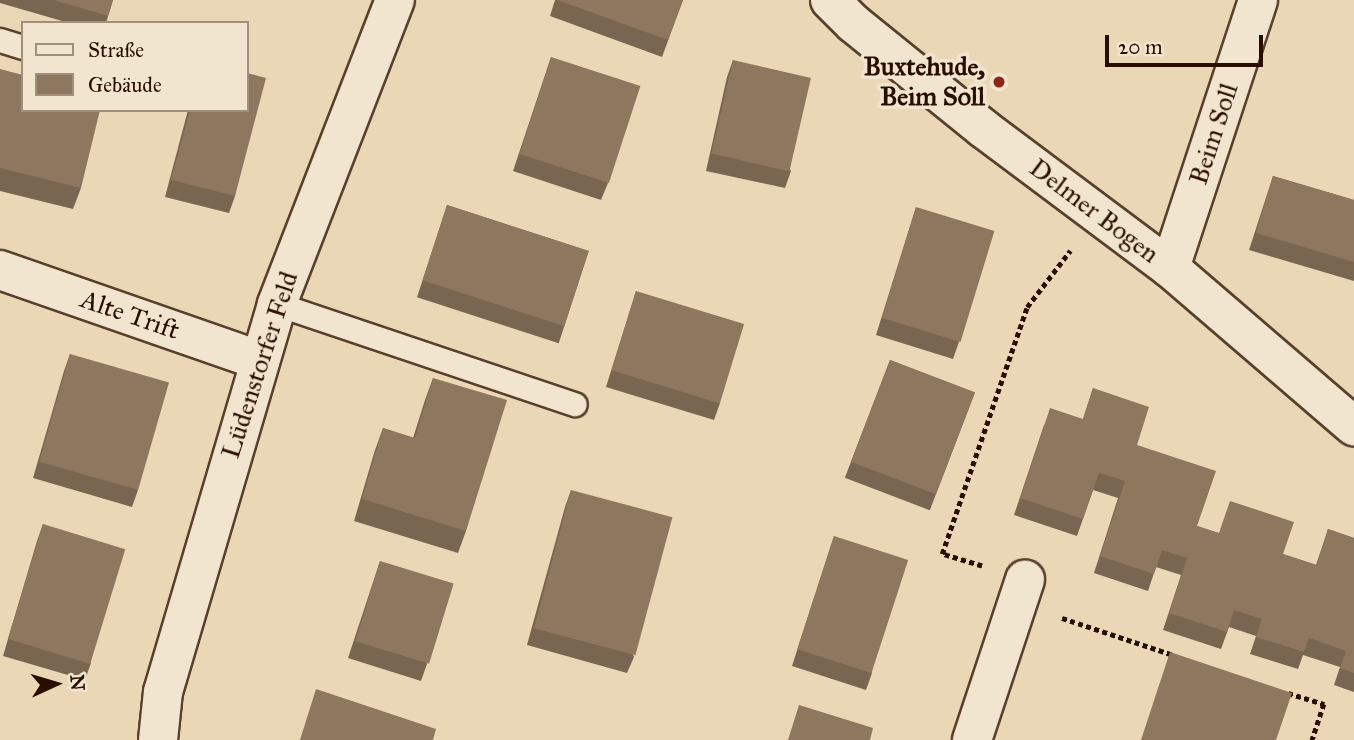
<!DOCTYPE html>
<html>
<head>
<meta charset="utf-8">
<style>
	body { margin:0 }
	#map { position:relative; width:1354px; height:740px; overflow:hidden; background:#e9d7b5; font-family:"IM FELL Great Primer",serif }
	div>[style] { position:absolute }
	.path>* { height:4.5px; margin-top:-2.25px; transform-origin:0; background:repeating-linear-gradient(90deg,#290e00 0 5px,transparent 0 8.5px) }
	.roads { filter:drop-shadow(2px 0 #59402d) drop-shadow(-2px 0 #59402d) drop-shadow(0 2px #59402d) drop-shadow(0 -2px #59402d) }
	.service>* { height:23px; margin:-11.5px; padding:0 11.5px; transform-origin:11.5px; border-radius:11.5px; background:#f1e5cf }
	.minor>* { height:38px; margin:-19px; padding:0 19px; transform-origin:19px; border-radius:19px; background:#f1e5cf }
	.wall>* { inset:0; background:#796651; transform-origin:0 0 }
	.building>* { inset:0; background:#8d775e; transform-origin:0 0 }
	.dots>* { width:19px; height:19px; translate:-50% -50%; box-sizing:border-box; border:4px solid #f1e5cf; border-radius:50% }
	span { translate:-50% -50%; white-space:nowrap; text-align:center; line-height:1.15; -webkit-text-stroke:7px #f1e5cf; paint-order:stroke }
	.poi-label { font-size:26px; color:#290e00; font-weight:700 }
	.right { translate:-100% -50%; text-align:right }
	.street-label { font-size:26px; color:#290e00 }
	.legend { position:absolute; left:21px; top:21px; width:228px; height:91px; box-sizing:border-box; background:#f1e5cf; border:2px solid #a18f7c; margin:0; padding:9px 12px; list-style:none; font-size:21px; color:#290e00 }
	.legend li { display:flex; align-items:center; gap:14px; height:35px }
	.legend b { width:35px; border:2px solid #a18f7c }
	.north { position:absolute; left:21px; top:649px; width:70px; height:70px; -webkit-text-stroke:5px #f1e5cf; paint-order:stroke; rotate:86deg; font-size:19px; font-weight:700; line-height:28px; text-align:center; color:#290e00 }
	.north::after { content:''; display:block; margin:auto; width:24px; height:32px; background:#290e00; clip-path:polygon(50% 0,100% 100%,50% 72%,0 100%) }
	.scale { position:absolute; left:1105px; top:35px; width:158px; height:32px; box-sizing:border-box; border:4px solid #290e00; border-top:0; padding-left:9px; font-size:21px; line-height:24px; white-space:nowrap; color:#290e00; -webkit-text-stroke:5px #f1e5cf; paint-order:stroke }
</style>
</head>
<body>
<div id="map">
	<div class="path">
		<div style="left:982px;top:566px;width:42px;rotate:-163.3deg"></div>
		<div style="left:942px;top:554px;width:261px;rotate:-71deg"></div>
		<div style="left:1027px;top:307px;width:71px;rotate:-52.5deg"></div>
		<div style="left:1062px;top:618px;width:117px;rotate:18.4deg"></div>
		<div style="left:1288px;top:693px;width:38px;rotate:17deg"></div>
		<div style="left:1324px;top:704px;width:38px;rotate:108deg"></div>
	</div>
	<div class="roads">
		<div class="service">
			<div style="left:0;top:40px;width:24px;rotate:17deg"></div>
			<div style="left:277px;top:304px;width:314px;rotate:18.6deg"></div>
		</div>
		<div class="minor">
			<div style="left:830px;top:0;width:33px;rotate:45deg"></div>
			<div style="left:853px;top:23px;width:169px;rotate:39deg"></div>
			<div style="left:984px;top:129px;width:232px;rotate:36.8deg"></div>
			<div style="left:1170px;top:268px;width:243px;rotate:40.7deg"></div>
			<div style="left:1170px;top:268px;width:282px;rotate:-71.8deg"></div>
			<div style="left:0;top:270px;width:274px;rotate:19.2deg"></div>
			<div style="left:158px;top:740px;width:48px;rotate:-84.1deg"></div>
			<div style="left:163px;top:692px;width:404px;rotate:-73.6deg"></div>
			<div style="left:277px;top:304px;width:326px;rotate:-68.8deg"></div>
			<div style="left:972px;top:740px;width:169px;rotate:-71.7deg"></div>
		</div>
	</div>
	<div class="wall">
		<div style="clip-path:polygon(0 0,113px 0,106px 23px,69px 23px,0 3px)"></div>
		<div style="clip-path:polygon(555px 0,683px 0,662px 57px,550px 16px)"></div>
		<div style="clip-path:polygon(551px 57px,608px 183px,601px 200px,513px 171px)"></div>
		<div style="clip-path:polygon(733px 60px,791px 171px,785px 188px,706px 171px,727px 77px)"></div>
		<div style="clip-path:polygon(0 69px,81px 188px,73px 209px,0 191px)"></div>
		<div style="clip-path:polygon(188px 110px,247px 110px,235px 196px,229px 213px,165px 197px)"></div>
		<div style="clip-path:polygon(1273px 176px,1354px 200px,1354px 281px,1249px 250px)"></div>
		<div style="left:447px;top:205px;width:149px;height:97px;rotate:18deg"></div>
		<div style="clip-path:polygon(916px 207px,959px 342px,953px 359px,876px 335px)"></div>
		<div style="clip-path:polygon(636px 291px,720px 403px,714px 420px,606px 387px)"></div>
		<div style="clip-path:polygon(70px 354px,138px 490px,132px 507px,33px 478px,64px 371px)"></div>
		<div style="left:890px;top:360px;width:91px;height:126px;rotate:21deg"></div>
		<div style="clip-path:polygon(433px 378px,466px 531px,458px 553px,354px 521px,375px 450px,383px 428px,413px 438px,425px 400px)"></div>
		<div style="clip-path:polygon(1093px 388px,1197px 526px,1316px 565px,1328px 529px,1354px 538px,1354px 692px,1334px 685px,1340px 667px,1303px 655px,1298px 669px,1250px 654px,1256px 636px,1229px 627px,1221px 649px,1163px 630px,1181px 575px,1156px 567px,1148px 591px,1094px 573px,1118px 498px,1093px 490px,1077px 536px,1014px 515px,1044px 425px,1083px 419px)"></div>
		<div style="clip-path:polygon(571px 490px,634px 657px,627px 673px,527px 645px,565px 507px)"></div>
		<div style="clip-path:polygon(43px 524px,91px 663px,85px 680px,3px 656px,37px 541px)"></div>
		<div style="clip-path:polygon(834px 536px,872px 673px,866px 690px,792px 666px)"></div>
		<div style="clip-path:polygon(380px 561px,427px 664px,421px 681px,348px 658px)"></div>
	</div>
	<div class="building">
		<div style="clip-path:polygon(54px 0,113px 0,108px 16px)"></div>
		<div style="clip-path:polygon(557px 0,683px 0,668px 40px)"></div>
		<div style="left:551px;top:57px;width:94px;height:102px;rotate:18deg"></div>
		<div style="left:733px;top:60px;width:80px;height:96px;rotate:13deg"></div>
		<div style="clip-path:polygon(0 69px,23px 75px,23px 110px,100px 110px,81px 188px,0 168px)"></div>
		<div style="clip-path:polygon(247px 73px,266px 78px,235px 196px,171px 180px,190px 110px,247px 110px)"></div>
		<div style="clip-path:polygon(1273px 176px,1354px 200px,1354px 262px,1256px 233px)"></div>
		<div style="left:447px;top:205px;width:149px;height:79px;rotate:18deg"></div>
		<div style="left:916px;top:207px;width:82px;height:116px;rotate:17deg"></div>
		<div style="left:636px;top:291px;width:113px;height:83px;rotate:17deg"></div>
		<div style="left:70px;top:354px;width:103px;height:112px;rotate:16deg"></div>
		<div style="left:890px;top:360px;width:91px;height:109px;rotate:21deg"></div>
		<div style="clip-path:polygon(433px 378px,507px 400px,466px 531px,362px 499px,383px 428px,415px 438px)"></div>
		<div style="clip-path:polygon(1093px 388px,1149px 407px,1137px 445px,1216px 471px,1197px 526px,1219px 533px,1230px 501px,1294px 522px,1283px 554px,1317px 565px,1328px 529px,1354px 538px,1354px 673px,1340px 668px,1346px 651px,1309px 638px,1304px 652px,1256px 637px,1262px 619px,1234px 610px,1227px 632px,1169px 613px,1187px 558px,1162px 550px,1154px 574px,1100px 556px,1125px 481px,1099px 473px,1083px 519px,1020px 498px,1050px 408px,1083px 419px)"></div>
		<div style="left:571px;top:490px;width:105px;height:143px;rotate:15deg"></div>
		<div style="left:43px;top:524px;width:86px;height:120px;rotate:17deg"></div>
		<div style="left:834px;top:536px;width:78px;height:119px;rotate:18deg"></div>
		<div style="left:380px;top:561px;width:77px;height:84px;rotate:17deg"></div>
		<div style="clip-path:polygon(1170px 652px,1292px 693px,1276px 740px,1141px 740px)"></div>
		<div style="clip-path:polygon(316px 689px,436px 729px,433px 740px,300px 740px)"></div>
		<div style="clip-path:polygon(799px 705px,873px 728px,870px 740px,788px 740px)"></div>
	</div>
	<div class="dots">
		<div style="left:999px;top:82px;background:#8f2418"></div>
	</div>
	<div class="poi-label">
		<span class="right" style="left:985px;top:82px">Buxtehude,<br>Beim Soll</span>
	</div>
	<div class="street-label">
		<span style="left:1214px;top:134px;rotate:-72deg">Beim Soll</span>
		<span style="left:1094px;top:211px;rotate:37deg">Delmer Bogen</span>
		<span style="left:130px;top:315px;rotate:19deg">Alte Trift</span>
		<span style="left:260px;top:365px;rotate:-72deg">Lüdenstorfer Feld</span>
	</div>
	<ul class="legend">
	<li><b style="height:9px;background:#f1e5cf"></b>Straße</li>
	<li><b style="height:19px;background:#8d775e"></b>Gebäude</li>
	</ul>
	<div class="north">N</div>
	<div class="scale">20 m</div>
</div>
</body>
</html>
